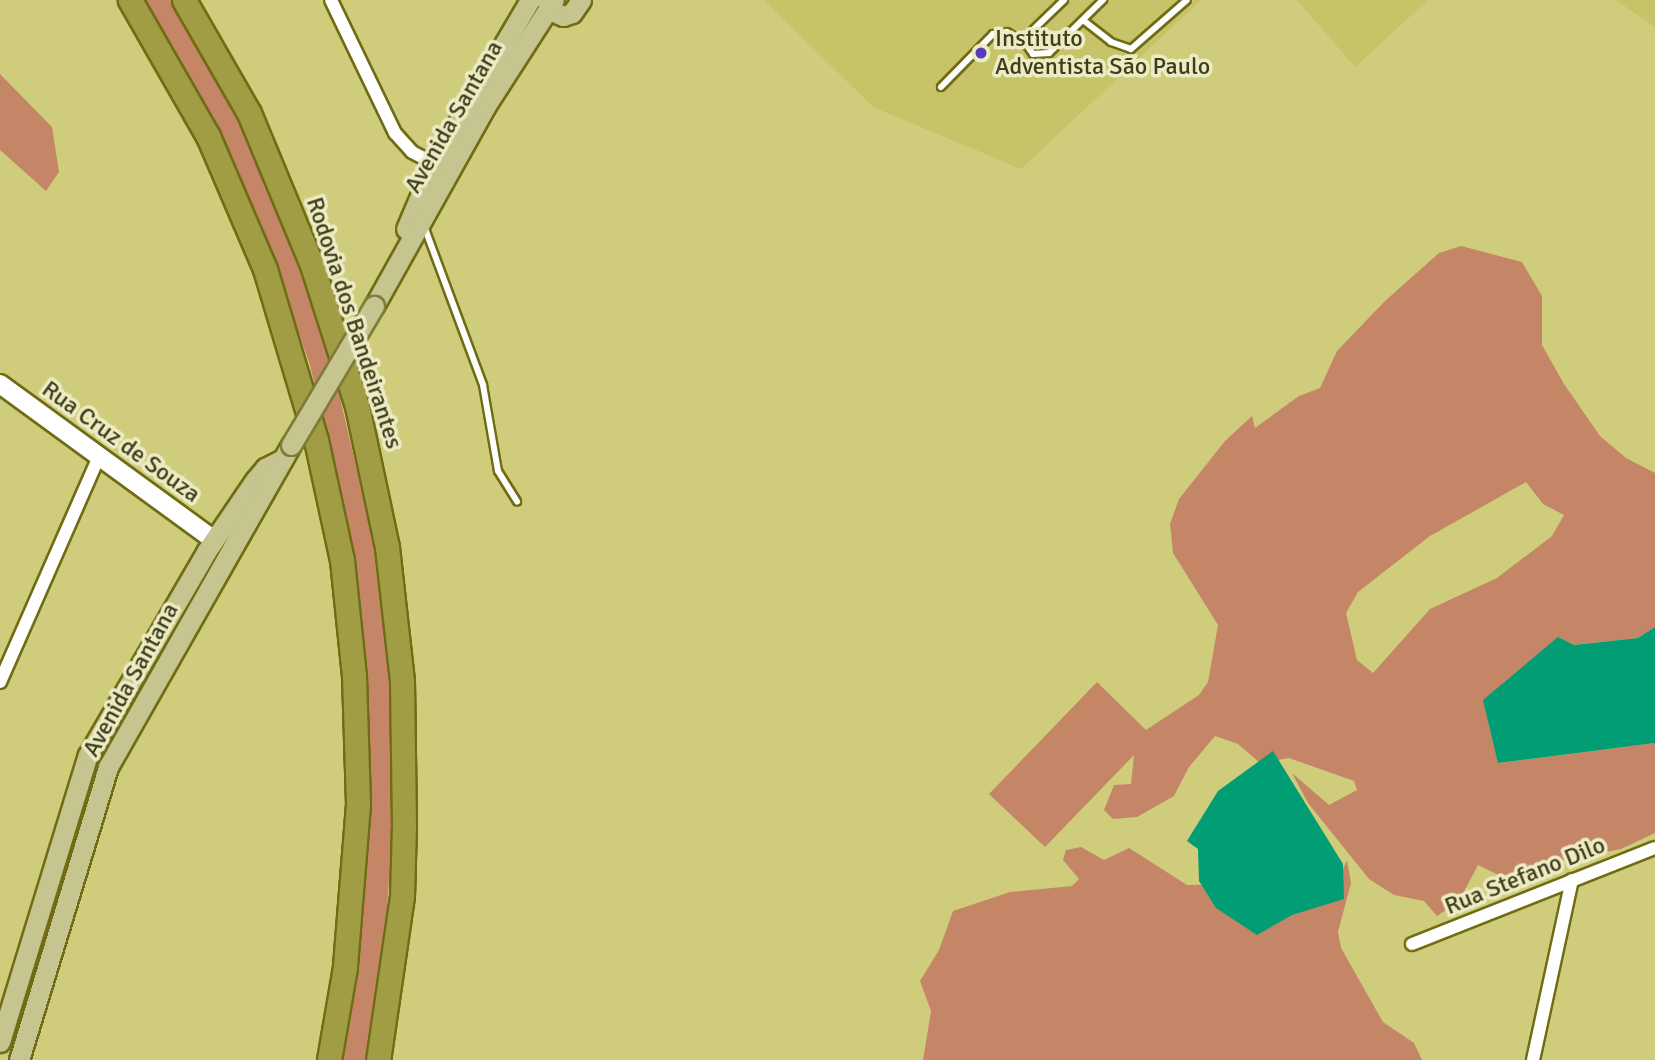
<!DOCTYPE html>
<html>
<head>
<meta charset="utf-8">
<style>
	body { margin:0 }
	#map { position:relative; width:1655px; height:1060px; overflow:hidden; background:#cfcd7b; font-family:Signika,sans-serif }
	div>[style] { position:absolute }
	.built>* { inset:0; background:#c6c368 }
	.green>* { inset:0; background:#c48667 }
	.water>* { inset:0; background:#019d75 }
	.roads { filter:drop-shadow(2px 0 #706c13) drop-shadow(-2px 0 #706c13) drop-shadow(0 2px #706c13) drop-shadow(0 -2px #706c13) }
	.lane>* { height:6px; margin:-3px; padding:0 3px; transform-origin:3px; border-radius:3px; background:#fff }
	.street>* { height:12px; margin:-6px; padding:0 6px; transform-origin:6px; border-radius:6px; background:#fff }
	.secondary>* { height:18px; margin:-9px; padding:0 9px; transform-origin:9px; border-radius:9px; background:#fff }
	.primary>* { height:19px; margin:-9.5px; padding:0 9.5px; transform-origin:9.5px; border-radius:9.5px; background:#c6c48f }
	.highway>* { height:23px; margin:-11.5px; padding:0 11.5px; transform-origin:11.5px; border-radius:11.5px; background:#a09d45 }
	.bridges { filter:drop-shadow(2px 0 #7e7c37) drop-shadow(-2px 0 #7e7c37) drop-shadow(0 2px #7e7c37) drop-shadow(0 -2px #7e7c37) }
	.primary-bridge>* { height:19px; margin:-9.5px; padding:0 9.5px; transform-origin:9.5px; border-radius:9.5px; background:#c6c48f }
	.dots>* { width:19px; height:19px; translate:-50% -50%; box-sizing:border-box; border:4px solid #ecebc4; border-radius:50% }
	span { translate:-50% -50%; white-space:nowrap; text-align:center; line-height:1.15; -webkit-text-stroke:7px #ecebc4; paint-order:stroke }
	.poi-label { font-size:24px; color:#3f3e1c }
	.left { translate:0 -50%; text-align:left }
	.street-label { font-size:24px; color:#3f3e1c }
</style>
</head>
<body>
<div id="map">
	<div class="built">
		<div style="clip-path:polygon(764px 0,1201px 0,1021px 169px,873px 107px)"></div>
		<div style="clip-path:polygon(1297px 0,1428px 0,1355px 67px)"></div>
		<div style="clip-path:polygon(1616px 0,1655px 0,1655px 27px)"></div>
	</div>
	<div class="green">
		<div style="clip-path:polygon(143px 0,172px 0,254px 152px,328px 346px,373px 540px,389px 667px,392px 835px,384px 952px,366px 1060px,341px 1060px,359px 949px,370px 781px,360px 616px,329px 440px,309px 362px,255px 210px,174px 48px)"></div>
		<div style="clip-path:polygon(0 74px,52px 127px,59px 172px,46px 191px,0 150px)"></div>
		<div style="clip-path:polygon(evenodd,1461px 246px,1522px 262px,1542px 296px,1542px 345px,1564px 384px,1600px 436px,1626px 458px,1655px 473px,1655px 627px,1638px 638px,1573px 645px,1558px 637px,1499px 763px,1655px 743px,1655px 833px,1621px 849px,1555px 862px,1509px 880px,1478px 865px,1459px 901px,1437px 916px,1424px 901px,1394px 895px,1369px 879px,1308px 803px,1292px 773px,1329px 805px,1357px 790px,1354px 781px,1289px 758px,1260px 763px,1238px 744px,1215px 736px,1189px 767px,1174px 796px,1137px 817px,1113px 819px,1104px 810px,1114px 785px,1131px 784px,1134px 755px,1045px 847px,989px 794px,1097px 682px,1146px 730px,1199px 695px,1208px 682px,1218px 625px,1173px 553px,1170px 524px,1179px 499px,1225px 441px,1252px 416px,1255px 428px,1299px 396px,1320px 388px,1337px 351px,1385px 301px,1439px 253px,1461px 246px,1526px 482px,1543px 504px,1564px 515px,1552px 536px,1497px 578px,1430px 609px,1373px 673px,1357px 660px,1346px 613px,1358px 592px,1430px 536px,1526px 482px)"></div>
		<div style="clip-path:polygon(1081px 847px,1104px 860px,1129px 848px,1187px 885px,1337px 883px,1347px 860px,1351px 883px,1338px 932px,1341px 948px,1383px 1022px,1414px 1043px,1422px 1060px,923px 1060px,931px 1011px,920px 981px,939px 950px,953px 911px,1010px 892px,1072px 886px,1079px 879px,1063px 860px,1066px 850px)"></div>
	</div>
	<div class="water">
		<div style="clip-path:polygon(1655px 627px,1655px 743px,1498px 763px,1483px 700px,1558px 637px,1574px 645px,1638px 638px)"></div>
		<div style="clip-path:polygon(1273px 751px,1343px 864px,1344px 899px,1292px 915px,1257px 935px,1216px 908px,1199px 881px,1198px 849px,1187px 841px,1218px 791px)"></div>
	</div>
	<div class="roads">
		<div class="lane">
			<div style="left:1064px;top:0;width:47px;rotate:135.9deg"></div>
			<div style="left:1030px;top:33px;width:12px;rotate:110deg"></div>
			<div style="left:1026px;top:44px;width:12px;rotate:55deg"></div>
			<div style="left:1033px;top:54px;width:16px;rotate:-4deg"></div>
			<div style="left:1049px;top:53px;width:76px;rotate:-44.5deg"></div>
			<div style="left:1083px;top:20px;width:36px;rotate:38deg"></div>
			<div style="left:1111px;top:42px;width:21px;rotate:19deg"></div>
			<div style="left:1131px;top:49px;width:74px;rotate:-41.2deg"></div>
			<div style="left:941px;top:87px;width:74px;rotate:-45.5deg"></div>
			<div style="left:993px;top:34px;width:14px;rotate:-8deg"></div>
			<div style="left:1007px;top:32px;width:22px;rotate:32deg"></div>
			<div style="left:424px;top:226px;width:170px;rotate:69.6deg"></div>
			<div style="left:483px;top:385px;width:87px;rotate:80.1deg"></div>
			<div style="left:498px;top:471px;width:36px;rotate:58deg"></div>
		</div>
		<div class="street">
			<div style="left:331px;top:0;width:148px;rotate:64.3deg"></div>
			<div style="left:395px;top:133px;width:25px;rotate:48deg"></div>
			<div style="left:412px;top:152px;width:25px;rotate:27deg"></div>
			<div style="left:0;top:682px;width:244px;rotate:-66.3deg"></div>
			<div style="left:1412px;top:944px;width:261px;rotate:-21.6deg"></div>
			<div style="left:1533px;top:1060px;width:184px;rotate:-77.8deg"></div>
		</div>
		<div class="secondary">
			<div style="left:0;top:384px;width:265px;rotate:36.1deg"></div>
		</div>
		<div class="primary">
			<div style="left:546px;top:0;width:14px;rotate:56deg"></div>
			<div style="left:554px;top:12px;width:10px;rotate:24deg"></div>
			<div style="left:563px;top:16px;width:9px;rotate:-18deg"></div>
			<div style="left:572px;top:13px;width:16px;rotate:-55deg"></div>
			<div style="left:406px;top:229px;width:72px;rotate:-67deg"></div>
			<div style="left:434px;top:163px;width:189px;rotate:-59.5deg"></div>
			<div style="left:374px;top:306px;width:228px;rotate:-60.8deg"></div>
			<div style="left:485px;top:107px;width:127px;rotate:-57.2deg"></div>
			<div style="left:0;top:1042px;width:300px;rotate:-73deg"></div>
			<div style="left:88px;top:755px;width:235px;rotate:-59.8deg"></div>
			<div style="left:206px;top:552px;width:87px;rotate:-55.8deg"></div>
			<div style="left:255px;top:480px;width:16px;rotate:-50deg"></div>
			<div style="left:265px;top:468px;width:20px;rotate:-27deg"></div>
			<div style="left:19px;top:1060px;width:306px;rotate:-73.1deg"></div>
			<div style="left:108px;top:767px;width:370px;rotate:-60.4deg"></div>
		</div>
		<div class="highway">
			<div style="left:130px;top:0;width:157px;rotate:60.2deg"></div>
			<div style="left:208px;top:136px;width:145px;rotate:66.8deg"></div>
			<div style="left:265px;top:269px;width:178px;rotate:73.4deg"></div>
			<div style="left:316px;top:440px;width:123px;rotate:77.8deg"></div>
			<div style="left:342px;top:560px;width:117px;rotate:84.1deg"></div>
			<div style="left:354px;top:676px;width:128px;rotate:88.2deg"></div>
			<div style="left:358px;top:804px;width:164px;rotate:94.6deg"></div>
			<div style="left:345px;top:967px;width:94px;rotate:99.8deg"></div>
			<div style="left:184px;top:0;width:130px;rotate:60.1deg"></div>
			<div style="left:249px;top:113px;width:165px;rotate:67.5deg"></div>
			<div style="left:312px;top:265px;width:148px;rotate:72.3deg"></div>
			<div style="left:357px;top:406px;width:144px;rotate:78deg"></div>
			<div style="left:387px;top:547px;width:135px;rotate:83.6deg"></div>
			<div style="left:402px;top:681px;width:144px;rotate:89.2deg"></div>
			<div style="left:404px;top:825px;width:71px;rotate:91.6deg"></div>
			<div style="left:402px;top:896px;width:166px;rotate:98.3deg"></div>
		</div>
	</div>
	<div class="bridges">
		<div class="primary-bridge">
			<div style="left:291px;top:445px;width:162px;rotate:-59.2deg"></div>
		</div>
	</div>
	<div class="dots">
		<div style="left:981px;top:53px;background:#573eb6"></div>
	</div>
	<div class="poi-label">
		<span class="left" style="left:995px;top:53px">Instituto<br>Adventista São Paulo</span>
	</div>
	<div class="street-label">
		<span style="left:454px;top:117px;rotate:-60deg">Avenida Santana</span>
		<span style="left:354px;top:323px;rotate:72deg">Rodovia dos Bandeirantes</span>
		<span style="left:121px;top:442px;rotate:36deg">Rua Cruz de Souza</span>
		<span style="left:131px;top:680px;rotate:-61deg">Avenida Santana</span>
		<span style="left:1525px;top:876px;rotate:-22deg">Rua Stefano Dilo</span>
	</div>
</div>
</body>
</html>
